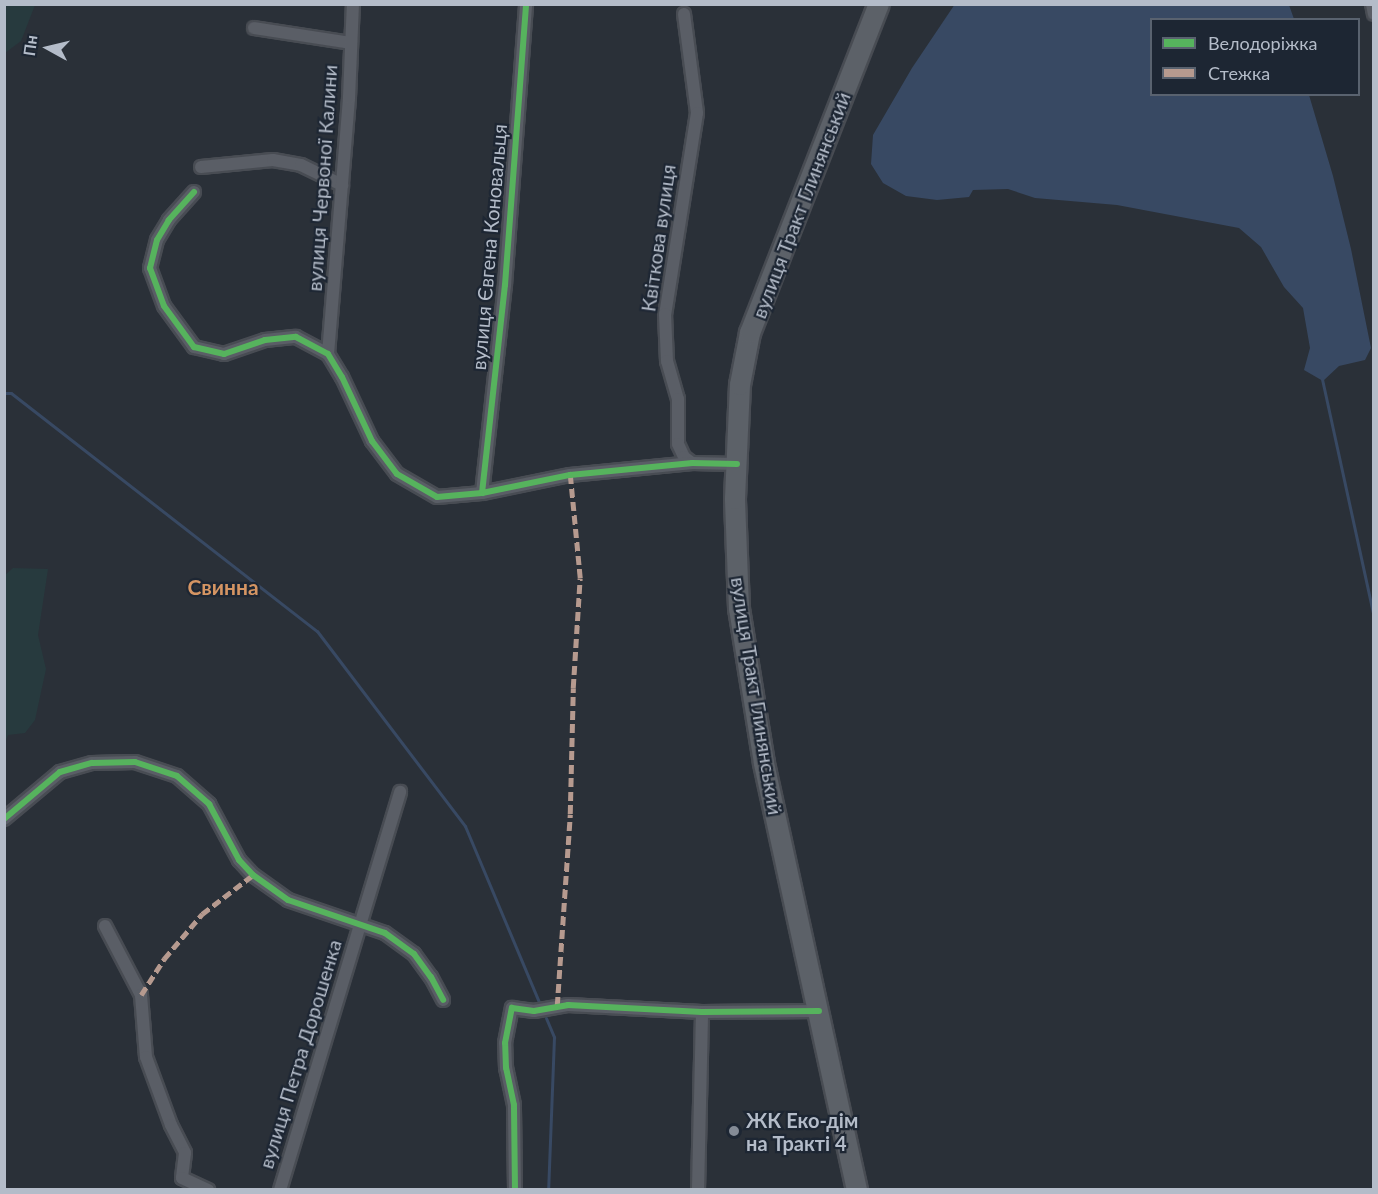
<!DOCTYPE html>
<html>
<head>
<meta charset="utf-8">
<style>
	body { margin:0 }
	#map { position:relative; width:1378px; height:1194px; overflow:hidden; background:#2a3038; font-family:Lato,sans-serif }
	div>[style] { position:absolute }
	.green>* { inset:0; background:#273a3e }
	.water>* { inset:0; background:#384963 }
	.stream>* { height:3px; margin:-1.5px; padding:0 1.5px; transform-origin:1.5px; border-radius:1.5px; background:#384963 }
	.roads { filter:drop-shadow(2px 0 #484c53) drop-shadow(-2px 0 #484c53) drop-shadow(0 2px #484c53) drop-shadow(0 -2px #484c53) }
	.street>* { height:12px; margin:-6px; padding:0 6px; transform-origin:6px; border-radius:6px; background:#5a5e66 }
	.primary>* { height:20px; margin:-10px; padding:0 10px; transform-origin:10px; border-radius:10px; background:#5c6168 }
	.quiet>* { height:4.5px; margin-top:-2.25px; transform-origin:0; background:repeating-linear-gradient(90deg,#b69a8f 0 9px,transparent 0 13.5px) }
	.cycleway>* { height:6px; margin:-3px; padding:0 3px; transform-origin:3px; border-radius:3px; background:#56b35d }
	.dots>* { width:16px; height:16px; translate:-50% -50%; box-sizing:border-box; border:3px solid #1d2633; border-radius:50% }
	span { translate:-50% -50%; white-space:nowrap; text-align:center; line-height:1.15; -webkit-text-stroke:4.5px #1d2633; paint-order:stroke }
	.street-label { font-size:20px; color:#b4bcc9 }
	.poi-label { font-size:20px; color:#b4bcc9; font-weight:700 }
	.left { translate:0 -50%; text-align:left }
	.neighbourhood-label { font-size:21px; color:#d59563; font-weight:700 }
	.frame { position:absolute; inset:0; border:6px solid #b4bcc9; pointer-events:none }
	.legend { position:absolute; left:1150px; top:18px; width:210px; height:78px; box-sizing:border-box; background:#1d2633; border:2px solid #59626f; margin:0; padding:8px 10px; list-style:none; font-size:18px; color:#b4bcc9 }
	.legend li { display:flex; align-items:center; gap:12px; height:30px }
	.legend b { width:30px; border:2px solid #59626f }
	.north { position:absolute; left:18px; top:18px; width:60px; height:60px; -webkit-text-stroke:4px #1d2633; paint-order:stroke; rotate:278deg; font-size:16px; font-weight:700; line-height:24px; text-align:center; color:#b4bcc9 }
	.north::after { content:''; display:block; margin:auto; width:21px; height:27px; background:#b4bcc9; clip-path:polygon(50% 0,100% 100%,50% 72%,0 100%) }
</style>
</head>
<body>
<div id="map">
	<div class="green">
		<div style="clip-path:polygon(5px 4px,35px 5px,21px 41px,5px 53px)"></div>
		<div style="clip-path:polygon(13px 568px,48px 569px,38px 635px,46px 669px,35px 720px,25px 733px,8px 735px,5px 743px,4px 576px)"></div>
	</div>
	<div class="water">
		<div style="clip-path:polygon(955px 4px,1289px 5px,1294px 19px,1152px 20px,1152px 94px,1309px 95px,1333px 176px,1351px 249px,1371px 348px,1365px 360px,1339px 366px,1323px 381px,1304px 370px,1310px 348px,1303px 308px,1284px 287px,1261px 247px,1239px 228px,1117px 205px,1035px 198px,1008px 189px,973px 190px,969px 197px,937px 200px,906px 196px,883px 183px,871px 164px,873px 135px,912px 68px)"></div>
	</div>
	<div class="stream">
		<div style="left:1322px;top:379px;width:245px;rotate:77.7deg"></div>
		<div style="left:4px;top:393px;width:7px"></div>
		<div style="left:11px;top:393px;width:388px;rotate:37.9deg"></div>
		<div style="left:317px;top:631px;width:245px;rotate:52.8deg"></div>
		<div style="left:465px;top:826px;width:191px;rotate:67.2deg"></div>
		<div style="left:546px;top:1018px;width:21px;rotate:67deg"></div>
		<div style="left:554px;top:1037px;width:153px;rotate:92.2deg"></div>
	</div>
	<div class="roads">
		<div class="street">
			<div style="left:1372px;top:4px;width:10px;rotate:79deg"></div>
			<div style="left:684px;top:14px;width:100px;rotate:82.5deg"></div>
			<div style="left:697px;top:113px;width:204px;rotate:99deg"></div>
			<div style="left:665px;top:314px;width:47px;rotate:87.6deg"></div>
			<div style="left:667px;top:361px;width:40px;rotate:74deg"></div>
			<div style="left:678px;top:399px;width:45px;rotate:90deg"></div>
			<div style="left:678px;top:444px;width:14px;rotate:65deg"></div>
			<div style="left:684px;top:457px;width:10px;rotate:37deg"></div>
			<div style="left:254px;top:28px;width:98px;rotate:8.8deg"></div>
			<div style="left:201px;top:167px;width:72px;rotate:-5.6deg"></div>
			<div style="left:273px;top:160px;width:28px;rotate:10deg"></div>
			<div style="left:301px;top:165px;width:46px;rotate:26deg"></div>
			<div style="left:194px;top:192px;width:38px;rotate:132deg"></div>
			<div style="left:169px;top:220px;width:23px;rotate:121deg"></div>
			<div style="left:157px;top:240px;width:29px;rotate:104deg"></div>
			<div style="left:150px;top:268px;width:40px;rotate:69.8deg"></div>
			<div style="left:164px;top:306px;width:51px;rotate:53.8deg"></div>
			<div style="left:194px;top:347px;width:31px;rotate:13deg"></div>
			<div style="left:224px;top:354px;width:43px;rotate:-18.9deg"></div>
			<div style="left:265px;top:340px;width:31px;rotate:-6deg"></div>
			<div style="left:296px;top:337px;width:36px;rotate:28deg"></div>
			<div style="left:328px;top:354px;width:27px;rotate:59deg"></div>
			<div style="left:342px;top:377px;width:71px;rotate:64.9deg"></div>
			<div style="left:372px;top:441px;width:41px;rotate:52.9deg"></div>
			<div style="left:397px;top:474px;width:46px;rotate:29.9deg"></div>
			<div style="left:437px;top:497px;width:45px;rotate:-5.1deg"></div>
			<div style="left:482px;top:493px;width:90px;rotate:-11.6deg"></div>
			<div style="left:570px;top:475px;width:123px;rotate:-5.6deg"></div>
			<div style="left:692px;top:463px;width:45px;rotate:1.3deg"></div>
			<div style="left:328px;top:354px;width:257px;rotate:-85.3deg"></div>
			<div style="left:349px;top:98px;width:94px;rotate:-87.6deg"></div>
			<div style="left:482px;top:493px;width:209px;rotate:-83.7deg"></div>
			<div style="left:505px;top:285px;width:282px;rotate:-85.7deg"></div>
			<div style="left:4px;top:819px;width:73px;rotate:-40deg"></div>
			<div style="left:60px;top:772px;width:33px;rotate:-16deg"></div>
			<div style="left:92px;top:763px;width:43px;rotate:-1.3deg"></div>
			<div style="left:135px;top:762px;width:44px;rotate:18.4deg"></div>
			<div style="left:177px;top:776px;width:43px;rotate:41.2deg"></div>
			<div style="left:209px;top:804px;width:64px;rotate:61.8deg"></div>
			<div style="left:239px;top:860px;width:21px;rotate:47deg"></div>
			<div style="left:253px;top:875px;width:43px;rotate:35.5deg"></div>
			<div style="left:288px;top:900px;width:102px;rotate:18.8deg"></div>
			<div style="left:385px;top:933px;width:36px;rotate:36deg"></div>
			<div style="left:414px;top:954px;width:29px;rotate:54deg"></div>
			<div style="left:431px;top:977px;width:26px;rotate:62deg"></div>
			<div style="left:105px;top:926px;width:78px;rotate:62.4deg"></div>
			<div style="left:141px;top:995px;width:62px;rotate:85.4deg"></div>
			<div style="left:146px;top:1057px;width:72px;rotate:69.8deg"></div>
			<div style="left:171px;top:1125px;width:31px;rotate:63deg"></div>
			<div style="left:185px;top:1153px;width:25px;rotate:97deg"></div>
			<div style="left:182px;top:1178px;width:29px;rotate:25deg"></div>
			<div style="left:280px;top:1190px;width:416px;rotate:-73.2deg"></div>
			<div style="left:515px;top:1190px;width:85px;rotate:-90.7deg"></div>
			<div style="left:514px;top:1105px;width:38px;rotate:-102deg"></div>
			<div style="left:506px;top:1068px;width:25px;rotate:-92deg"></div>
			<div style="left:505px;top:1043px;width:36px;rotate:-79deg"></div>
			<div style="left:512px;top:1008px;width:22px;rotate:8deg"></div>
			<div style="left:534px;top:1011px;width:35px;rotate:-10deg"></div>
			<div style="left:568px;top:1005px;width:134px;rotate:3deg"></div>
			<div style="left:702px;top:1012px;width:117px;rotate:-0.5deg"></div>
			<div style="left:698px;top:1190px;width:178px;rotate:-88.7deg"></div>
		</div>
		<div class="primary">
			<div style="left:857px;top:1190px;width:437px;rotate:-102.3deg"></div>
			<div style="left:764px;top:763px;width:156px;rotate:-99.2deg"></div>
			<div style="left:739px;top:609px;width:110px;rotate:-92.1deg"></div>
			<div style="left:735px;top:499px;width:114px;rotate:-87.5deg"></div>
			<div style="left:740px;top:385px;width:53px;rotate:-79.1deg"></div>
			<div style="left:750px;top:333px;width:353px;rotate:-68.6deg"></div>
		</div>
	</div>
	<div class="quiet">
		<div style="left:141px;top:995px;width:43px;rotate:-57.4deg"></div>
		<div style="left:164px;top:959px;width:59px;rotate:-49.8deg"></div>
		<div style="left:202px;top:914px;width:64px;rotate:-37.4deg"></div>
		<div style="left:557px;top:1006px;width:192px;rotate:-86.1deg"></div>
		<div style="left:570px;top:814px;width:126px;rotate:-88.6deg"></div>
		<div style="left:573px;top:688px;width:110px;rotate:-86.4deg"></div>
		<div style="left:580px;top:578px;width:103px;rotate:-95.5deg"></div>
	</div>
	<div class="cycleway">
		<div style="left:194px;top:192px;width:38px;rotate:132deg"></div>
		<div style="left:169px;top:220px;width:23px;rotate:121deg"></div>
		<div style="left:157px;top:240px;width:29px;rotate:104deg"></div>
		<div style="left:150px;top:268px;width:40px;rotate:69.8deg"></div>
		<div style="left:164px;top:306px;width:51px;rotate:53.8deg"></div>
		<div style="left:194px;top:347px;width:31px;rotate:13deg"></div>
		<div style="left:224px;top:354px;width:43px;rotate:-18.9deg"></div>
		<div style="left:265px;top:340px;width:31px;rotate:-6deg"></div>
		<div style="left:296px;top:337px;width:36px;rotate:28deg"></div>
		<div style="left:328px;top:354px;width:27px;rotate:59deg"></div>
		<div style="left:342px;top:377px;width:71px;rotate:64.9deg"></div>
		<div style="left:372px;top:441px;width:41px;rotate:52.9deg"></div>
		<div style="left:397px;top:474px;width:46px;rotate:29.9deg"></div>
		<div style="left:437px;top:497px;width:45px;rotate:-5.1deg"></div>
		<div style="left:482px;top:493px;width:90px;rotate:-11.6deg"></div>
		<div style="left:570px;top:475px;width:123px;rotate:-5.6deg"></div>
		<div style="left:692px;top:463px;width:45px;rotate:1.3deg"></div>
		<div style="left:482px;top:493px;width:209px;rotate:-83.7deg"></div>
		<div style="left:505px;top:285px;width:282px;rotate:-85.7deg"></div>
		<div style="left:4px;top:819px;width:73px;rotate:-40deg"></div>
		<div style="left:60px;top:772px;width:33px;rotate:-16deg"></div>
		<div style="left:92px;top:763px;width:43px;rotate:-1.3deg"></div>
		<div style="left:135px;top:762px;width:44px;rotate:18.4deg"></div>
		<div style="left:177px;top:776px;width:43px;rotate:41.2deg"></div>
		<div style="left:209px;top:804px;width:64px;rotate:61.8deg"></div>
		<div style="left:239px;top:860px;width:21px;rotate:47deg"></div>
		<div style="left:253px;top:875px;width:43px;rotate:35.5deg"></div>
		<div style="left:288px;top:900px;width:102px;rotate:18.8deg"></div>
		<div style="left:385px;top:933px;width:36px;rotate:36deg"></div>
		<div style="left:414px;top:954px;width:29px;rotate:54deg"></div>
		<div style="left:431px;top:977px;width:26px;rotate:62deg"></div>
		<div style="left:515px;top:1190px;width:85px;rotate:-90.7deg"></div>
		<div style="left:514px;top:1105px;width:38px;rotate:-102deg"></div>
		<div style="left:506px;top:1068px;width:25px;rotate:-92deg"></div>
		<div style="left:505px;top:1043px;width:36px;rotate:-79deg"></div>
		<div style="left:512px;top:1008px;width:22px;rotate:8deg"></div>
		<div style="left:534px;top:1011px;width:35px;rotate:-10deg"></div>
		<div style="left:568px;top:1005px;width:134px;rotate:3deg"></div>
		<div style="left:702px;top:1012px;width:117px;rotate:-0.5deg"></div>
	</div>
	<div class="dots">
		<div style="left:734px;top:1131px;background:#848b96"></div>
	</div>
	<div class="street-label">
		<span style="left:322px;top:178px;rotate:-86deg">вулиця Червоної Калини</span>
		<span style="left:801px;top:205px;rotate:-69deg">вулиця Тракт Глинянський</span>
		<span style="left:658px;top:238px;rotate:-82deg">Квіткова вулиця</span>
		<span style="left:489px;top:247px;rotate:-85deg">вулиця Євгена Коновальця</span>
		<span style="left:757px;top:696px;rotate:81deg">вулиця Тракт Глинянський</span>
		<span style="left:300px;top:1054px;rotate:-73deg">вулиця Петра Дорошенка</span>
	</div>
	<div class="poi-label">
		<span class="left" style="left:746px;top:1132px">ЖК Еко-дім<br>на Тракті 4</span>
	</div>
	<div class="neighbourhood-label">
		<span style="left:223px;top:587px">Свинна</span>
	</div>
	<div class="frame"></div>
	<ul class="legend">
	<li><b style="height:8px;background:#56b35d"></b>Велодоріжка</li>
	<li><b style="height:8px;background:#b69a8f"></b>Стежка</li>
	</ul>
	<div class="north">Пн</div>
</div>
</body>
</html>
